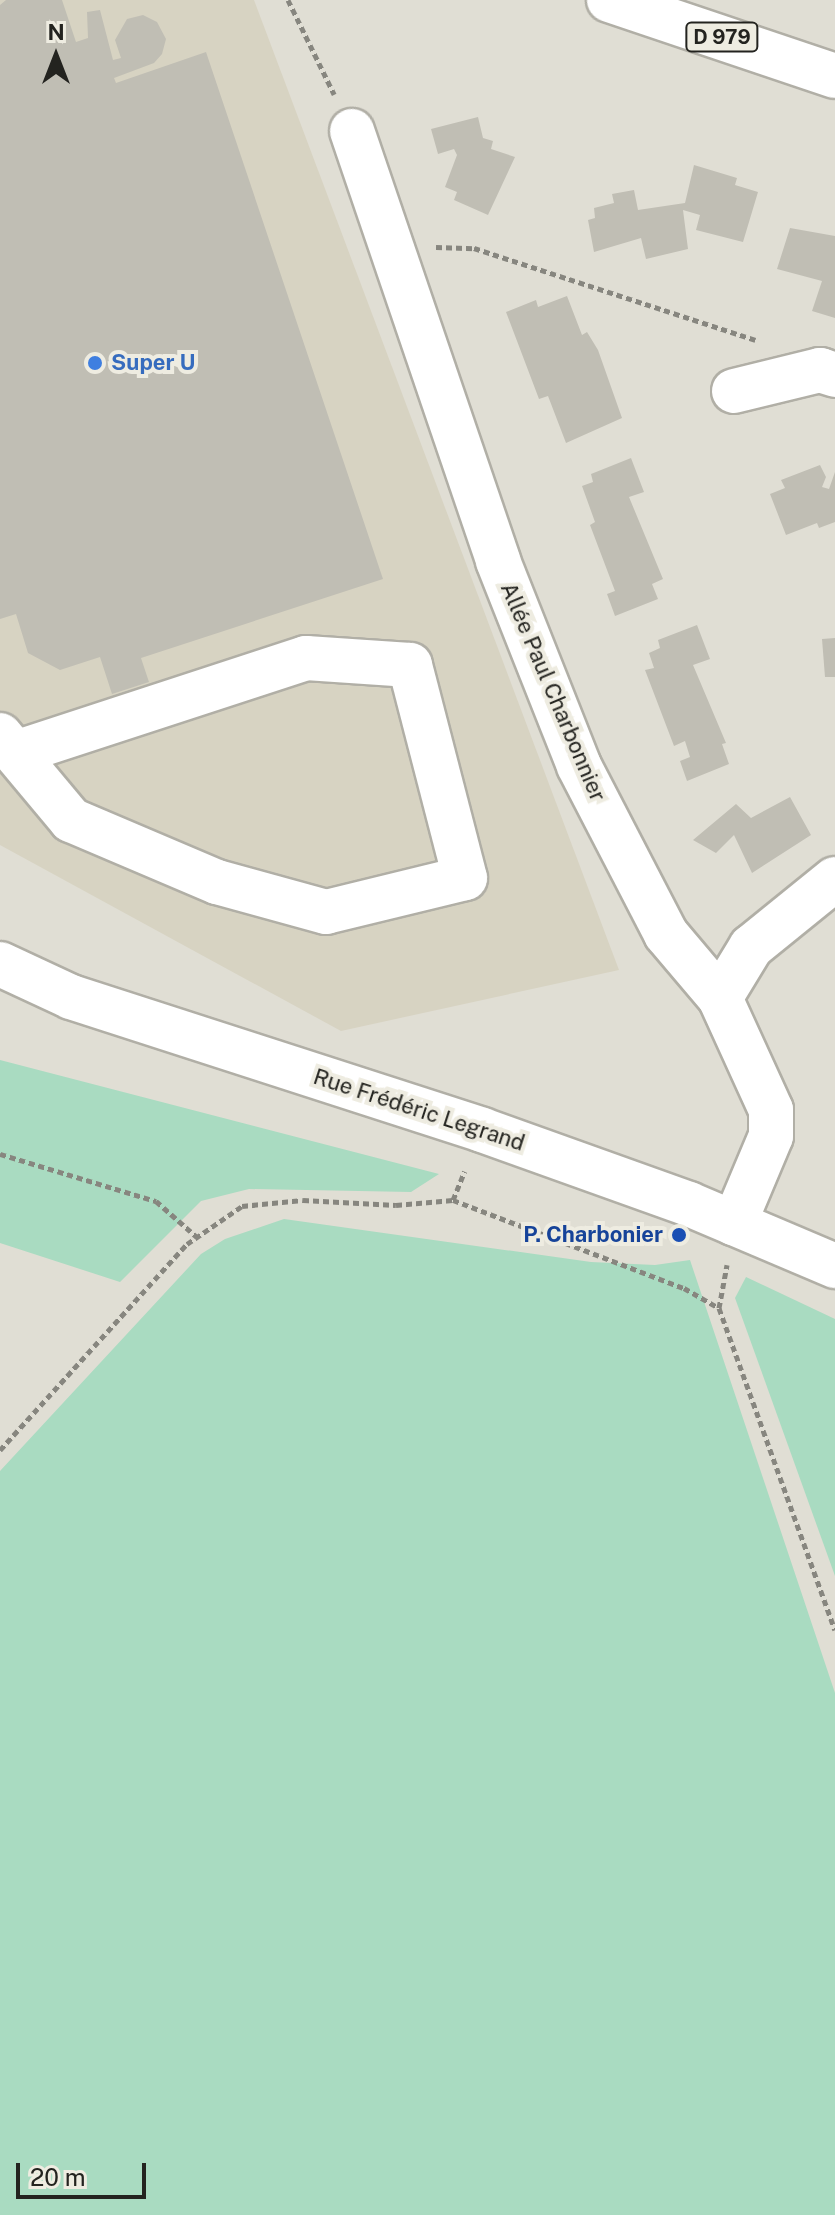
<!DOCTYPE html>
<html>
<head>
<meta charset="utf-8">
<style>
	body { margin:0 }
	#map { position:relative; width:835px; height:2215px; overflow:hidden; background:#e0ded4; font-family:"Public Sans",sans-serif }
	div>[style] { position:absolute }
	.built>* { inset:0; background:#d7d3c2 }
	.green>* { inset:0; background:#a9dbc1 }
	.building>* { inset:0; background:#c0beb4 }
	.path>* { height:5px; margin-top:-2.5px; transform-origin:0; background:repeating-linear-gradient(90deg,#87867f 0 6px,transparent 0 10px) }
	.roads { filter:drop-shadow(2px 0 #b1afa6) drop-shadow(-2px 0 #b1afa6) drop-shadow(0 2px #b1afa6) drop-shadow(0 -2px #b1afa6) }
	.minor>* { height:44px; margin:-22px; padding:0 22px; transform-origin:22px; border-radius:22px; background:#fff }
	.major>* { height:44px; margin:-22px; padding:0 22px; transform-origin:22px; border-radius:22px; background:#fff }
	.dots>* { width:22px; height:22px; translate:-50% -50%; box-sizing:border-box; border:4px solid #eeece1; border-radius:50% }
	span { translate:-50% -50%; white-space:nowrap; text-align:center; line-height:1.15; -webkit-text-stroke:8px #eeece1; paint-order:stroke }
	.shield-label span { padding:2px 6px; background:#eeece1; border:2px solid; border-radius:6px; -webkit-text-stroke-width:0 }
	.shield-label { font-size:20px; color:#23231f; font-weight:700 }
	.shop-label { font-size:22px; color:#366cbe; font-weight:700 }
	.left { translate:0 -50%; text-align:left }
	.street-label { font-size:22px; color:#23231f }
	.transit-label { font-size:22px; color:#164399; font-weight:700 }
	.right { translate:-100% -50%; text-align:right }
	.north { position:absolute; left:16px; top:16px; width:80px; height:80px; -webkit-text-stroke:6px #eeece1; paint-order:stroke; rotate:0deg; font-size:22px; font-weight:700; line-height:32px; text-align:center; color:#23231f }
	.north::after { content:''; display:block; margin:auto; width:28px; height:36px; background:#23231f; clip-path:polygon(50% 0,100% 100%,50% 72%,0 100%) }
	.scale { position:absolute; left:16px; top:2163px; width:130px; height:36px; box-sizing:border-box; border:4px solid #23231f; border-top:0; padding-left:10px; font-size:24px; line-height:28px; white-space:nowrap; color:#23231f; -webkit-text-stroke:6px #eeece1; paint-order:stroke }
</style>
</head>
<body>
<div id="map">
	<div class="built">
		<div style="clip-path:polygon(0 0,254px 0,619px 970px,341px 1031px,0 845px)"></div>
	</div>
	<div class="green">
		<div style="clip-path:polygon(0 1060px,439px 1174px,411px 1192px,249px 1189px,201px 1201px,120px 1282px,0 1243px)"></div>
		<div style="clip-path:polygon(284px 1219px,591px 1262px,655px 1265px,690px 1260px,835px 1693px,835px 2215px,0 2215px,0 1471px,201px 1254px,225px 1239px)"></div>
		<div style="clip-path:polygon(746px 1277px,835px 1319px,835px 1576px,735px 1298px)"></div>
	</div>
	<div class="building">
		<div style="clip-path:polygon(6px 0,62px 0,76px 42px,88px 38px,87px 12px,100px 10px,113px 60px,121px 58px,115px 40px,127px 19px,143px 15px,157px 22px,166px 39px,162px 54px,154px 63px,114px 78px,116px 83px,206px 52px,383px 579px,141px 658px,149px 682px,112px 694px,100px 657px,60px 670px,28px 653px,16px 614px,0 619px,0 5px)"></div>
		<div style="clip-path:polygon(478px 117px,483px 138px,493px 141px,491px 149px,515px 157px,488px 215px,454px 200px,457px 192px,445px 187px,457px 155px,454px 149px,438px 154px,431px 129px)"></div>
		<div style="clip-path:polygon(694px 165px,737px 178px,735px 185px,758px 192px,743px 242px,696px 230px,700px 215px,683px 210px,688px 249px,646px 259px,641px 238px,594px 252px,588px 220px,595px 218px,594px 208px,614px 203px,612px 194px,634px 190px,638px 210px,685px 203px)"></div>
		<div style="clip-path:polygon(790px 228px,835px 236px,835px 318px,812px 311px,822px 281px,777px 269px)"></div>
		<div style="clip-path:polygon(567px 296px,582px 335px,587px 332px,598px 350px,622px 418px,566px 443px,548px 396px,539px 399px,506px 312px,536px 300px,538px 307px)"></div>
		<div style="clip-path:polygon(631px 458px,644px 492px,629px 497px,663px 579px,652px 584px,658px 599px,615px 616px,607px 594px,615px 591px,590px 525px,595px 522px,582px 486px,593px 482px,591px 474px)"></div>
		<div style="clip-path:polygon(820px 465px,826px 477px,822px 487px,829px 489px,835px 472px,835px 522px,819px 528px,817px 523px,786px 535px,770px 494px,785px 488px,781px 480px)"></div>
		<div style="clip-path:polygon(697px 625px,710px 659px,693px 665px,726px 743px,722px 744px,729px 764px,687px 781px,680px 761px,690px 757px,685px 741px,674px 746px,645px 670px,654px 668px,649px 653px,660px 648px,658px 640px)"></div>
		<div style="clip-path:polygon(835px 638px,835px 677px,825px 677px,822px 639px)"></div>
		<div style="clip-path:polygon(790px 797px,811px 835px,752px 873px,734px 835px,716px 853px,693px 840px,736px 804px,751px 818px)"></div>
	</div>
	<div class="path">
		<div style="left:288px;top:0;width:105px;rotate:63.9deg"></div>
		<div style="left:436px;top:247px;width:38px;rotate:2deg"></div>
		<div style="left:474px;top:248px;width:296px;rotate:18.1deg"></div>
		<div style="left:0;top:1154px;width:163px;rotate:16.8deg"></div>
		<div style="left:156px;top:1201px;width:55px;rotate:41.3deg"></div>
		<div style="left:453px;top:1200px;width:31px;rotate:-68deg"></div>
		<div style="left:719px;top:1308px;width:44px;rotate:-79.5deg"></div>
		<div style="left:0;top:1450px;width:278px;rotate:-47.8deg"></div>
		<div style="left:187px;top:1244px;width:67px;rotate:-34.6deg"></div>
		<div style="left:242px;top:1206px;width:61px;rotate:-5.6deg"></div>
		<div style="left:303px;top:1200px;width:93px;rotate:3.1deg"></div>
		<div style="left:396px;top:1205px;width:57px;rotate:-5deg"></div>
		<div style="left:453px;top:1200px;width:247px;rotate:20.9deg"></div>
		<div style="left:684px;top:1288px;width:40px;rotate:29.7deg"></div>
		<div style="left:719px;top:1308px;width:342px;rotate:70.2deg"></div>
	</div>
	<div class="roads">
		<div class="minor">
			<div style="left:352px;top:131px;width:454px;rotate:71.2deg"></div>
			<div style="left:498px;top:561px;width:220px;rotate:68.4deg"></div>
			<div style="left:579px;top:766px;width:189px;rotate:62.6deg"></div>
			<div style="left:666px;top:934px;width:84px;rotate:49.8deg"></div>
			<div style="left:720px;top:998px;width:123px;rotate:65.5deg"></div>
			<div style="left:771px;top:1110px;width:26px;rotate:90deg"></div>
			<div style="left:771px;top:1136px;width:95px;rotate:112.8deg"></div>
			<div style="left:734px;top:391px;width:89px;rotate:-13.7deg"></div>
			<div style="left:820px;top:370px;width:16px;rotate:18deg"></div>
			<div style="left:0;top:735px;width:111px;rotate:50.1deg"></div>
			<div style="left:71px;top:820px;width:159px;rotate:23deg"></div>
			<div style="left:217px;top:882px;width:113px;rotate:15.4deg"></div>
			<div style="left:326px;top:912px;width:143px;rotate:-13.7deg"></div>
			<div style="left:465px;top:878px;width:220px;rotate:-104.5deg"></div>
			<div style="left:410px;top:665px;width:104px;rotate:-176.1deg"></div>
			<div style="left:306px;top:658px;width:303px;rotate:161.9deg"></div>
			<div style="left:720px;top:998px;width:60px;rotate:-58.7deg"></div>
			<div style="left:751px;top:947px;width:108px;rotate:-39deg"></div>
		</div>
		<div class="major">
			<div style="left:609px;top:0;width:238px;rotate:18.6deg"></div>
			<div style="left:0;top:964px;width:78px;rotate:24.9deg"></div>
			<div style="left:71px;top:997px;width:432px;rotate:17.9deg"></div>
			<div style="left:482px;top:1130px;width:220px;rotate:19.7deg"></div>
			<div style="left:689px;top:1204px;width:159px;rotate:23deg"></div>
		</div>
	</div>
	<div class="dots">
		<div style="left:95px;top:363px;background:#3f7fe0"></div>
		<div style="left:679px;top:1235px;background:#1a4fb4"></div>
	</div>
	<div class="shield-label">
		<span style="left:722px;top:37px">D 979</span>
	</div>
	<div class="shop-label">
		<span class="left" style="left:111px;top:363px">Super U</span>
	</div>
	<div class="street-label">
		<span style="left:553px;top:692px;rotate:67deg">Allée Paul Charbonnier</span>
		<span style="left:419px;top:1110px;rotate:18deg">Rue Frédéric Legrand</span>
	</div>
	<div class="transit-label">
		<span class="right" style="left:663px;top:1235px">P. Charbonier</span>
	</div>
	<div class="north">N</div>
	<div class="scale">20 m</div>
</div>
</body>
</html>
